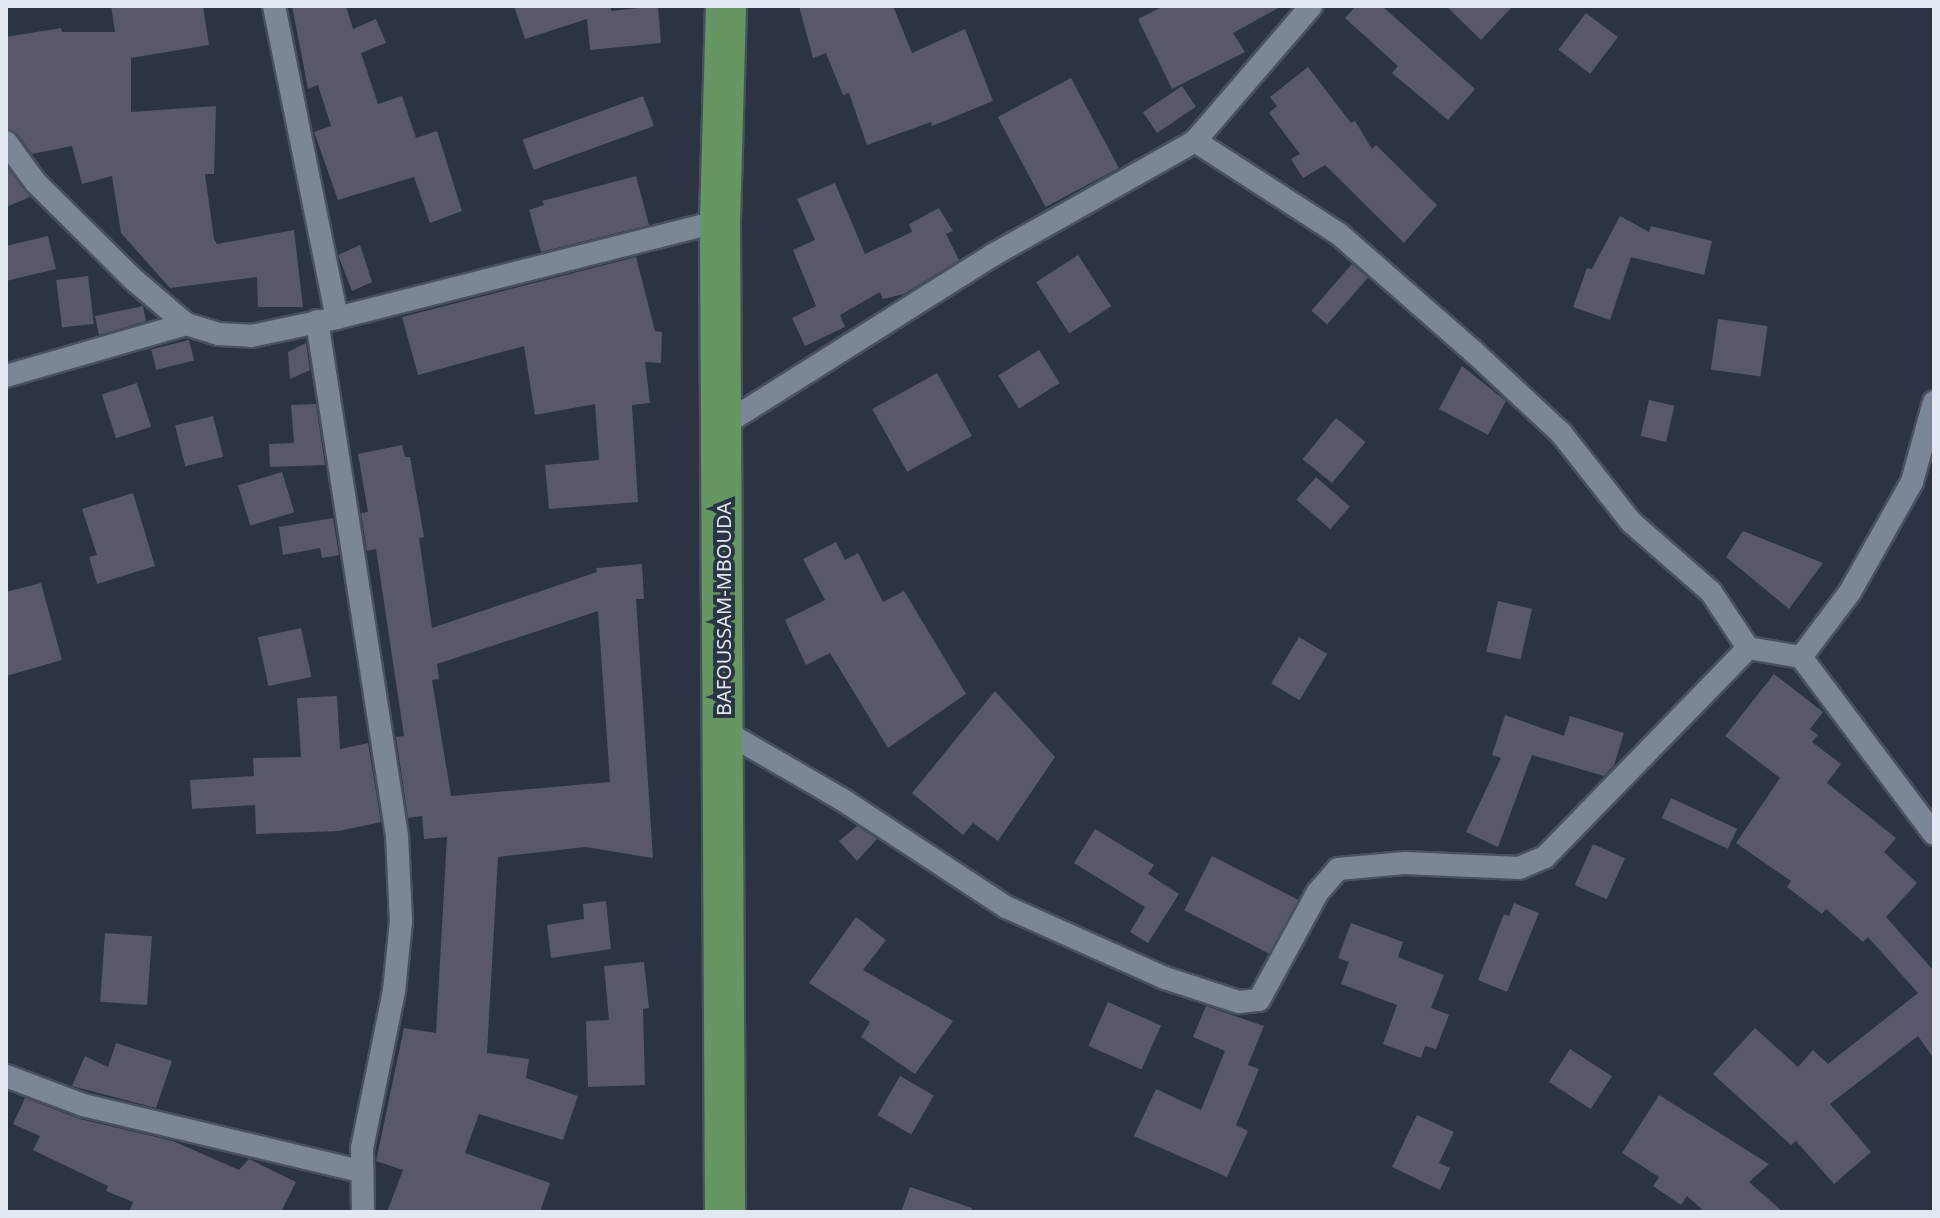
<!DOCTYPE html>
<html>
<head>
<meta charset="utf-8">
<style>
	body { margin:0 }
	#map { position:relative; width:1940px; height:1218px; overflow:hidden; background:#2a3442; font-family:"Noto Sans",sans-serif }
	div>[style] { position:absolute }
	.building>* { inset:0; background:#58586b; transform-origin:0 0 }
	.roads { filter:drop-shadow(2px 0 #49515e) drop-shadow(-2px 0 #49515e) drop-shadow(0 2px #49515e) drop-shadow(0 -2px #49515e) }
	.street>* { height:22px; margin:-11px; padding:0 11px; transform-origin:11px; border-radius:11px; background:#7b8697 }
	.highway>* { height:40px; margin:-20px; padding:0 20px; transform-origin:20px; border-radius:20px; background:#659763 }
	span { translate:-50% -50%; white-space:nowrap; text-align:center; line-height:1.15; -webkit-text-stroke:8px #2a3442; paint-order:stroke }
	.street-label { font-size:20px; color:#e3e9f3 }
	.frame { position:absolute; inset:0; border:8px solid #e3e9f3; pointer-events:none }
</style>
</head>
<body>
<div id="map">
	<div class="building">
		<div style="clip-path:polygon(111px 6px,203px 6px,209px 45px,131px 58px,131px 112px,216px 106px,214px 174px,205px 174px,214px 239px,217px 244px,294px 230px,303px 307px,258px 307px,257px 277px,170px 288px,121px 233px,112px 176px,82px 184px,72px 146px,32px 154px,17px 133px,6px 128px,6px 37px,61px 28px,62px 32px,115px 32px)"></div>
		<div style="clip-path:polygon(292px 6px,346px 6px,353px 29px,376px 19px,386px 43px,361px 53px,378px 104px,402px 96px,416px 138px,437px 131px,462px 211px,430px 223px,414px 177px,338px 200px,314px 132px,331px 126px,318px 85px,308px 89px)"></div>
		<div style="clip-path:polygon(514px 6px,611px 6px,611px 11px,658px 6px,661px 43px,590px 50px,587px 19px,525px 39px)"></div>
		<div style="clip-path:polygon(799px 6px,893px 6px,912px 53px,965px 29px,993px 101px,932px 126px,931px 122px,867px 145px,849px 93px,843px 95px,826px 53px,813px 58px)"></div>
		<div style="clip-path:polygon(1164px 6px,1282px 6px,1233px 33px,1245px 52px,1172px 89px,1138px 19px)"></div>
		<div style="clip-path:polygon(1356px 6px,1382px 6px,1475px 89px,1448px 120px,1392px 73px,1398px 66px,1345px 18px)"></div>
		<div style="clip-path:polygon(1446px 6px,1513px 6px,1481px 40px)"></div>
		<div style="left:1586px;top:13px;width:40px;height:46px;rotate:37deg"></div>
		<div style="clip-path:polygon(1308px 67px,1351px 123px,1355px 121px,1372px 149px,1376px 145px,1437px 205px,1404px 243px,1325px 165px,1303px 178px,1291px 159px,1300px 154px,1269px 113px,1277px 106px,1270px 97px)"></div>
		<div style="left:1071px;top:78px;width:102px;height:83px;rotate:62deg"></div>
		<div style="left:1182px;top:86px;width:25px;height:47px;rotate:56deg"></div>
		<div style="left:643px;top:96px;width:32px;height:128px;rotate:70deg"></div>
		<div style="clip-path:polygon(6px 166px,30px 197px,6px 207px)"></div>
		<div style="clip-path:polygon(636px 176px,649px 225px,541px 252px,529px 210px,544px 205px,542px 201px)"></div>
		<div style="clip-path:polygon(835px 183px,865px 254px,912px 232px,909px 224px,939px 208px,953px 231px,946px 234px,959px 260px,904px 294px,883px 299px,880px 292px,840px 315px,845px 327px,805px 346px,792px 318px,816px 306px,793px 250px,815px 240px,797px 199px)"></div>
		<div style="clip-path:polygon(1620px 216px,1649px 232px,1651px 226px,1712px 241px,1704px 275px,1631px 257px,1610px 320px,1573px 307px,1587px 268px,1592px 269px)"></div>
		<div style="clip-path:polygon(48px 236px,56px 269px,6px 281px,6px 246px)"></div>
		<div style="clip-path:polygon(360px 245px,372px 282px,352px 291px,338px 255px)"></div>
		<div style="left:1078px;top:255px;width:61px;height:50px;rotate:57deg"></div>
		<div style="clip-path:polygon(636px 257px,655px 331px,662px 332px,661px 363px,645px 362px,650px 403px,632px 405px,638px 502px,549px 509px,545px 465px,599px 460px,595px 404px,535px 415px,524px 346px,418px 375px,402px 317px)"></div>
		<div style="left:1352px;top:264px;width:21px;height:62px;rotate:41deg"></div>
		<div style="left:88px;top:276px;width:48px;height:32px;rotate:83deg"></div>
		<div style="clip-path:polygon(143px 306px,146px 321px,99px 335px,95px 316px)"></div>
		<div style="left:1718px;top:319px;width:50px;height:51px;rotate:8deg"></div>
		<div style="left:189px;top:340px;width:21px;height:39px;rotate:76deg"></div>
		<div style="clip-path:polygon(306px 343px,310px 370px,290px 379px,288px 352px)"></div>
		<div style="left:1039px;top:350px;width:39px;height:48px;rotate:58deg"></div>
		<div style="clip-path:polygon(1462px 366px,1506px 401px,1488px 435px,1439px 409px)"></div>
		<div style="left:937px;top:373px;width:72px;height:74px;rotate:61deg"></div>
		<div style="left:137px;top:383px;width:46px;height:37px;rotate:72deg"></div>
		<div style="left:1649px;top:400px;width:26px;height:37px;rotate:13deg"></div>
		<div style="clip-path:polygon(316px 404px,325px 465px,270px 467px,269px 444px,294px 443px,291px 405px)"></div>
		<div style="left:213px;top:416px;width:42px;height:39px;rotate:76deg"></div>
		<div style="left:1336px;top:418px;width:38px;height:53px;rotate:39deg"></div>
		<div style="clip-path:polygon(evenodd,402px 445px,405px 457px,410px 457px,424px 537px,419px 538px,432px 628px,597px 572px,596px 568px,642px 564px,644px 599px,636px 599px,653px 858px,585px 847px,498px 857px,487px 1053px,529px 1059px,526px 1078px,578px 1096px,563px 1140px,479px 1114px,465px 1153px,550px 1183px,540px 1212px,387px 1212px,403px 1170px,376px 1161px,404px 1028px,436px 1033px,447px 837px,424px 839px,422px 816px,408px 818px,396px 737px,404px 736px,376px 549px,367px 551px,361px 513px,368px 512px,358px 454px,402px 445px,598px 611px,610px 782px,451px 796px,432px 680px,439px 679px,437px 664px,598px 611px)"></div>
		<div style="left:282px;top:472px;width:42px;height:46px;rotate:73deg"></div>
		<div style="left:1316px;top:477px;width:45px;height:30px;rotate:41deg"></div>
		<div style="clip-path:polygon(133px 493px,155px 566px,97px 584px,89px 557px,97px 555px,82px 509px)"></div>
		<div style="clip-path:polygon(333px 518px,339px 555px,322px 558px,320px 548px,283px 555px,279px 527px)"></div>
		<div style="clip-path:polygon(1743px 531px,1823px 563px,1789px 609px,1726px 557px)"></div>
		<div style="clip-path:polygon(836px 542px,845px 560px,858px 553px,883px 602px,904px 591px,966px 694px,888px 748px,830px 653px,806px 665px,785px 620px,825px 600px,803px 559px)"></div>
		<div style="clip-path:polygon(41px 583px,62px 660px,6px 676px,6px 592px)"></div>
		<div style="left:1498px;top:601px;width:35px;height:52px;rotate:13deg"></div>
		<div style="left:301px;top:628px;width:50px;height:44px;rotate:78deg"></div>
		<div style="left:1299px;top:637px;width:33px;height:54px;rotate:31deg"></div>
		<div style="clip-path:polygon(1774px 674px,1823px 712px,1810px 729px,1818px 735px,1812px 742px,1841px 764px,1827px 783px,1896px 838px,1884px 852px,1917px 883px,1886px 917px,1934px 971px,1934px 1059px,1918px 1036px,1830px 1104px,1871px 1152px,1834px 1184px,1796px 1141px,1791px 1145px,1713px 1074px,1755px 1028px,1798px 1067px,1813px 1050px,1828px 1064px,1918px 993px,1868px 937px,1863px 942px,1826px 909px,1822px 914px,1787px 887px,1791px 881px,1736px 843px,1780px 778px,1725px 736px)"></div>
		<div style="clip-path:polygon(995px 691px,1055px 757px,998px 841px,973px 823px,963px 835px,912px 793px)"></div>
		<div style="clip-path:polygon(337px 696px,340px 749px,368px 743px,381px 822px,339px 831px,256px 834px,255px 805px,192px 809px,190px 780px,254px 776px,253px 758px,301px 757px,297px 698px)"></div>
		<div style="clip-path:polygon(1505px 715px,1564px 736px,1570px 716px,1624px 733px,1614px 765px,1604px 776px,1532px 755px,1498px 847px,1466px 832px,1501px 758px,1492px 755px)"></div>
		<div style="left:1671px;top:798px;width:73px;height:22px;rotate:25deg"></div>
		<div style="clip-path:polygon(857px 826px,877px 839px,857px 861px,839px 841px)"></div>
		<div style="clip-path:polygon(1095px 829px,1154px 865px,1148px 874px,1179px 894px,1148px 943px,1130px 932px,1145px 907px,1074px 863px)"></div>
		<div style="left:1593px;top:844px;width:35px;height:45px;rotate:24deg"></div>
		<div style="left:1212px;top:856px;width:97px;height:61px;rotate:27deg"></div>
		<div style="clip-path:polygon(606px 901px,611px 949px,551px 958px,547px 925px,584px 919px,583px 904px)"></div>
		<div style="clip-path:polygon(1514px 903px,1539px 913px,1507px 992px,1478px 980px,1504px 914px,1509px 916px)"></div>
		<div style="clip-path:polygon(856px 917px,886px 940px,863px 970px,953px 1021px,915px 1074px,861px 1037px,870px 1022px,809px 983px)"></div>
		<div style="clip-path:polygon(1351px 923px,1403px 942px,1398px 957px,1444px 975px,1431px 1008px,1449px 1015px,1436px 1049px,1425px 1046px,1421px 1058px,1383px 1044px,1397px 1005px,1341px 984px,1349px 962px,1338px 958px)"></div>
		<div style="left:105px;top:933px;width:47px;height:69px;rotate:4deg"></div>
		<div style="clip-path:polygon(644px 962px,649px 1008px,643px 1009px,645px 1085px,588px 1087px,586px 1021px,609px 1020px,604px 966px)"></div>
		<div style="left:1108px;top:1002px;width:58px;height:48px;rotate:24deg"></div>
		<div style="clip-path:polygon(1206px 1006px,1264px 1026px,1248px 1065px,1259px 1069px,1236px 1125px,1248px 1131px,1227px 1177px,1134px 1136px,1156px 1089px,1201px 1110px,1225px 1051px,1193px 1037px)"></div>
		<div style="clip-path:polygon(116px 1043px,172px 1061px,156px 1108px,72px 1086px,85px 1056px,108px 1067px)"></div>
		<div style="left:1570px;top:1049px;width:50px;height:39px;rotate:33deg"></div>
		<div style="left:900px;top:1076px;width:39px;height:45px;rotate:30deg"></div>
		<div style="clip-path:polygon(1659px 1095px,1769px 1164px,1749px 1182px,1783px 1212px,1705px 1212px,1687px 1196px,1681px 1205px,1653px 1186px,1659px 1177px,1622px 1153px)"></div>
		<div style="clip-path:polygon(25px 1098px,80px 1119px,173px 1141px,239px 1170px,249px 1159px,296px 1182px,281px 1212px,129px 1212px,133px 1202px,106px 1191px,108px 1186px,33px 1150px,40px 1136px,13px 1124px)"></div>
		<div style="clip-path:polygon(1417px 1115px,1454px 1132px,1439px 1163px,1450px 1168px,1440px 1190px,1392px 1167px)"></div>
		<div style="clip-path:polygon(910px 1187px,972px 1208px,971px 1212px,901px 1212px)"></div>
	</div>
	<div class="roads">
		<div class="street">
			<div style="left:274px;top:6px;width:318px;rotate:78.6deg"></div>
			<div style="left:1195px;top:141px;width:171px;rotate:32.9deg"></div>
			<div style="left:1339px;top:234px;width:179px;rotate:41.2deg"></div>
			<div style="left:1474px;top:352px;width:119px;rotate:43deg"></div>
			<div style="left:1561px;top:433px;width:113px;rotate:51.8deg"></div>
			<div style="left:1631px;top:522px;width:106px;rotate:41.2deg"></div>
			<div style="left:1711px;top:592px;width:67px;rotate:56.5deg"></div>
			<div style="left:1748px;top:648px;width:54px;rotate:9.6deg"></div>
			<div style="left:1801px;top:657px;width:221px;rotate:53.1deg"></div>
			<div style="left:6px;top:142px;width:51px;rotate:53.8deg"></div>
			<div style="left:36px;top:183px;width:136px;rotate:44.7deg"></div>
			<div style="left:133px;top:279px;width:70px;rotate:40.3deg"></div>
			<div style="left:186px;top:324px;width:34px;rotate:17deg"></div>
			<div style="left:218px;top:334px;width:33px;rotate:3deg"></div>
			<div style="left:251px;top:336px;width:88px;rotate:-11.8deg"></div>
			<div style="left:337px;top:318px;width:395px;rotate:-14.2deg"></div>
			<div style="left:317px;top:321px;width:521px;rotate:81.17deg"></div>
			<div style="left:397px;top:836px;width:85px;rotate:87.3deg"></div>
			<div style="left:401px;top:921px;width:70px;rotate:95.7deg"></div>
			<div style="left:394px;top:991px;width:160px;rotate:101.5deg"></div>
			<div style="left:362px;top:1148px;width:64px;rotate:89.1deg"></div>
			<div style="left:6px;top:376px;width:187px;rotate:-16.1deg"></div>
			<div style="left:723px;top:425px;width:319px;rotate:-32.2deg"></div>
			<div style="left:993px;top:255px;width:232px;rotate:-29.4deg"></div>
			<div style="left:1195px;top:141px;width:178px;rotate:-49.3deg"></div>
			<div style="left:1801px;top:657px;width:81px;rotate:-53deg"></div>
			<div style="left:1850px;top:592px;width:126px;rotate:-60.6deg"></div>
			<div style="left:1912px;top:482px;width:83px;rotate:-74.6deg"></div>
			<div style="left:724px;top:731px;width:138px;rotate:30.1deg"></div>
			<div style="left:843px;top:800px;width:195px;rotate:33.3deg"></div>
			<div style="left:1006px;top:907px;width:174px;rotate:24.1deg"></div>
			<div style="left:1165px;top:978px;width:78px;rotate:18deg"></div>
			<div style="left:1239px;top:1002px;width:20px;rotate:-6deg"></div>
			<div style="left:1259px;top:1000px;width:123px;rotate:-61.4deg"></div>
			<div style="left:1318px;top:892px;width:30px;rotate:-49deg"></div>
			<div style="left:1338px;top:869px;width:67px;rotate:-5.1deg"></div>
			<div style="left:1405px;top:863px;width:114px;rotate:2.5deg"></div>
			<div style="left:1519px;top:868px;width:28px;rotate:-23deg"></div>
			<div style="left:1545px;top:857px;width:291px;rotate:-45.8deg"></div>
			<div style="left:6px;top:1076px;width:82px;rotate:20.6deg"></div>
			<div style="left:83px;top:1105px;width:285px;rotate:13.4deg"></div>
		</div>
		<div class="highway">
			<div style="left:725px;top:1212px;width:991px;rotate:-90.29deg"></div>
			<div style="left:720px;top:221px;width:215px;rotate:-88.4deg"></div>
		</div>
	</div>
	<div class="street-label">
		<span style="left:723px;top:609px;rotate:-90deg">BAFOUSSAM-MBOUDA</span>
	</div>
	<div class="frame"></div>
</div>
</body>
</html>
